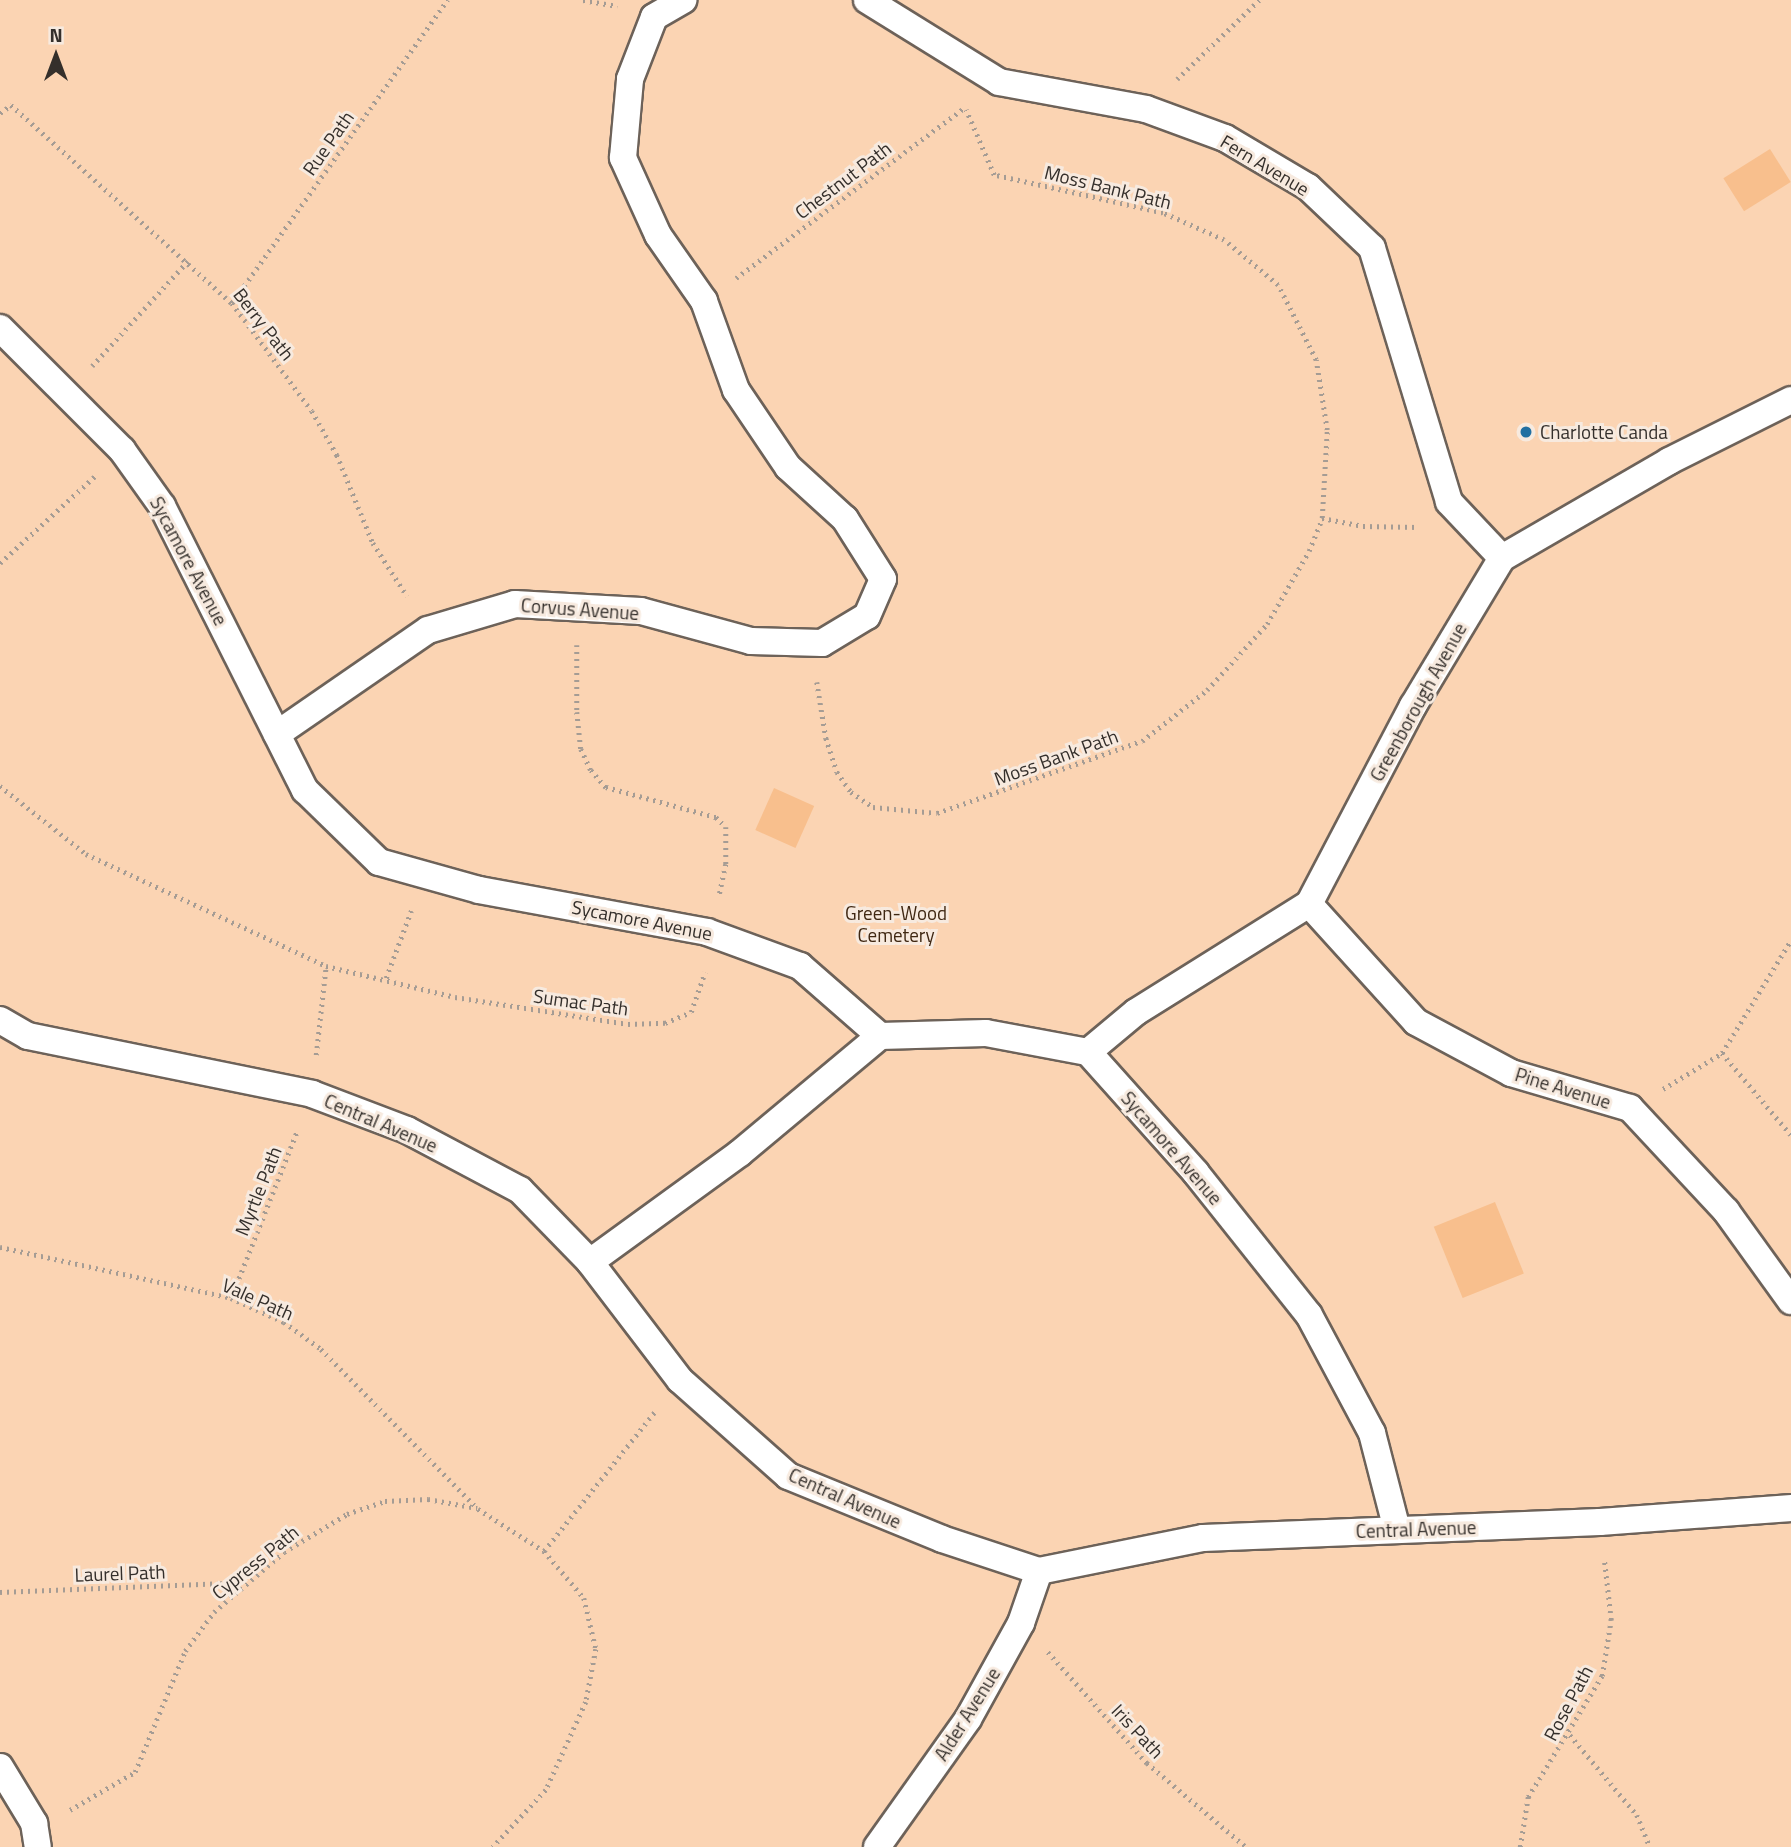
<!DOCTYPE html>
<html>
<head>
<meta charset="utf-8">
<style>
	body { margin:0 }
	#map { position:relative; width:1791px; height:1847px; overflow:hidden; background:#f7eadf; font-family:"Titillium Web",sans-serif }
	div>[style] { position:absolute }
	.green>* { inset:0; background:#fbd4b3; transform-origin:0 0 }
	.building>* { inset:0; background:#f8bf8d; transform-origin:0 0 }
	.path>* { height:4.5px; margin-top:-2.25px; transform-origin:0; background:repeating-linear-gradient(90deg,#a59c94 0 2px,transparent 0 7px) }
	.roads { filter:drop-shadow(2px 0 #6d6259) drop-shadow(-2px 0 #6d6259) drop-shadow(0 2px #6d6259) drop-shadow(0 -2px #6d6259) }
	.lane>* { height:26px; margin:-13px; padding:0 13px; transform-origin:13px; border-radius:13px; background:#fff }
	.dots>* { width:19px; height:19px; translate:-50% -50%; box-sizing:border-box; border:4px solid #f7eadf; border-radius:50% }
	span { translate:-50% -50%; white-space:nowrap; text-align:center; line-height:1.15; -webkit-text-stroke:6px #f7eadf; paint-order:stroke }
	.street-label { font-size:19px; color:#342f2b }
	.poi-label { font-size:19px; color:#342f2b }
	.left { translate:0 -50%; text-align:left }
	.park-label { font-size:19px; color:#3f2712 }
	.north { position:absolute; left:21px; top:21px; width:70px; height:70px; -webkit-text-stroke:5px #f7eadf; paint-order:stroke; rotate:0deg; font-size:19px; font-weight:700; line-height:28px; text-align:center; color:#342f2b }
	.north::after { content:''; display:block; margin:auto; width:24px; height:32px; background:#342f2b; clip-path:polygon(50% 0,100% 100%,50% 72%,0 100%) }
</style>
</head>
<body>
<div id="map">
	<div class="green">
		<div style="left:0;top:0;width:1791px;height:1847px"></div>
	</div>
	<div class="building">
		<div style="left:1770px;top:149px;width:39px;height:55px;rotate:58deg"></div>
		<div style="left:774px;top:788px;width:44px;height:46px;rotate:24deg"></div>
		<div style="left:1495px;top:1202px;width:77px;height:66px;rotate:68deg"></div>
	</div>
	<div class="path">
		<div style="left:583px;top:0;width:35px;rotate:10deg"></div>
		<div style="left:1177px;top:79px;width:114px;rotate:-43.9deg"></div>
		<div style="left:0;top:113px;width:14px;rotate:-36deg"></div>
		<div style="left:11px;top:105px;width:297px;rotate:41.9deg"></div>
		<div style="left:232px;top:303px;width:134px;rotate:53.5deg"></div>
		<div style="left:312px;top:411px;width:51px;rotate:60.4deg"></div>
		<div style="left:337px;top:455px;width:95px;rotate:67.8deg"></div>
		<div style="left:373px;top:543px;width:63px;rotate:57.3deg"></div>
		<div style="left:736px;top:278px;width:286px;rotate:-36.7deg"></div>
		<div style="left:232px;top:303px;width:372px;rotate:-54.6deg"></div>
		<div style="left:92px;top:366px;width:142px;rotate:-47.6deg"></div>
		<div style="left:1322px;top:518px;width:42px;rotate:11deg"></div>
		<div style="left:1363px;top:526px;width:55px;rotate:1deg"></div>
		<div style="left:0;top:563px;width:129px;rotate:-42.5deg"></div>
		<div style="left:577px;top:645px;width:67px;rotate:90deg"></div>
		<div style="left:577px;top:712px;width:37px;rotate:84deg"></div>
		<div style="left:581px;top:749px;width:23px;rotate:65deg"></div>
		<div style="left:591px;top:770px;width:23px;rotate:49deg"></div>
		<div style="left:606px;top:787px;width:114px;rotate:15.3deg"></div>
		<div style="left:716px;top:817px;width:14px;rotate:45deg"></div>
		<div style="left:726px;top:827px;width:37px;rotate:90deg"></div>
		<div style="left:726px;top:864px;width:33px;rotate:102deg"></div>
		<div style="left:817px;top:682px;width:57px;rotate:80.9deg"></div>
		<div style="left:826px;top:738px;width:36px;rotate:72deg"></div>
		<div style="left:837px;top:772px;width:24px;rotate:55deg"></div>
		<div style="left:851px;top:792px;width:27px;rotate:34deg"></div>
		<div style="left:873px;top:807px;width:64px;rotate:5.4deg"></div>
		<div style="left:937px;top:813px;width:217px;rotate:-19.4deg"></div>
		<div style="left:1142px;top:741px;width:83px;rotate:-38.1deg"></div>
		<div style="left:1207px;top:690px;width:89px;rotate:-47.7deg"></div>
		<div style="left:1267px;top:624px;width:84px;rotate:-60.1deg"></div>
		<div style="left:1309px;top:551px;width:35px;rotate:-68deg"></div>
		<div style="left:1322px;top:518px;width:88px;rotate:-86.7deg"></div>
		<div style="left:1327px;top:430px;width:71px;rotate:-98.9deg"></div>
		<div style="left:1316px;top:360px;width:84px;rotate:-116.9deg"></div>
		<div style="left:1278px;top:285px;width:70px;rotate:-140.2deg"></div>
		<div style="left:1224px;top:240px;width:67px;rotate:-156.1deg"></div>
		<div style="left:1163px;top:213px;width:173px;rotate:-167.3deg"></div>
		<div style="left:994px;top:175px;width:71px;rotate:-113.3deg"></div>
		<div style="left:0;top:786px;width:110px;rotate:38.3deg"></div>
		<div style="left:86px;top:854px;width:265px;rotate:25deg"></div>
		<div style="left:326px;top:966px;width:133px;rotate:13.5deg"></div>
		<div style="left:455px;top:997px;width:175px;rotate:8.9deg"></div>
		<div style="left:628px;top:1024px;width:37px;rotate:-2deg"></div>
		<div style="left:665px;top:1023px;width:28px;rotate:-23deg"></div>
		<div style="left:691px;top:1012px;width:42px;rotate:-70.7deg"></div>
		<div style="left:386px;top:978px;width:72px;rotate:-69.5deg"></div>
		<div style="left:1722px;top:1053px;width:107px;rotate:49.9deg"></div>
		<div style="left:316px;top:1055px;width:90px;rotate:-83.6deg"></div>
		<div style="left:1663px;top:1089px;width:69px;rotate:-31.4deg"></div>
		<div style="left:1722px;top:1053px;width:132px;rotate:-58.6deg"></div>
		<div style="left:0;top:1247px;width:237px;rotate:12.4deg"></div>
		<div style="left:231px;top:1298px;width:58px;rotate:24.4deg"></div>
		<div style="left:284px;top:1322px;width:46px;rotate:36.1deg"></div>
		<div style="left:321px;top:1349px;width:224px;rotate:45.5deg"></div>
		<div style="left:478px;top:1509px;width:78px;rotate:32.5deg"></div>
		<div style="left:544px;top:1551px;width:62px;rotate:49.6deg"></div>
		<div style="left:584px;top:1598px;width:52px;rotate:76.8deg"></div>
		<div style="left:596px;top:1649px;width:54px;rotate:100.7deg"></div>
		<div style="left:586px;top:1702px;width:97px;rotate:114.4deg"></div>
		<div style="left:546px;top:1790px;width:78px;rotate:132.9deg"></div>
		<div style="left:231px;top:1298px;width:180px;rotate:-68.4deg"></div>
		<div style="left:544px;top:1551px;width:181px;rotate:-51.5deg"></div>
		<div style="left:0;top:1592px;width:220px;rotate:-2.3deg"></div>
		<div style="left:220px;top:1583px;width:19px;rotate:12deg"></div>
		<div style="left:1048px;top:1652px;width:149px;rotate:48.3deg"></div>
		<div style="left:1147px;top:1763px;width:130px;rotate:40.3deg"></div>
		<div style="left:1570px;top:1735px;width:104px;rotate:50.1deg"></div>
		<div style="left:1637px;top:1815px;width:35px;rotate:68deg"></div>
		<div style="left:70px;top:1810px;width:75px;rotate:-30.3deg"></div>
		<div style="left:135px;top:1772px;width:131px;rotate:-67.5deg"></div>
		<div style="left:185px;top:1651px;width:49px;rotate:-53.4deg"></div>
		<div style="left:214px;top:1612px;width:92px;rotate:-40.6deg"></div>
		<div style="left:284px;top:1552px;width:74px;rotate:-31.1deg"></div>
		<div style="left:347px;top:1514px;width:40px;rotate:-18.9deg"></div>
		<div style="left:385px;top:1501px;width:43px;rotate:-2.7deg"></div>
		<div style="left:428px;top:1499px;width:50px;rotate:10.4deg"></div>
		<div style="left:1520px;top:1847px;width:51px;rotate:-80.9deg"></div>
		<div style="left:1528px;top:1797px;width:142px;rotate:-58.6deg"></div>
		<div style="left:1602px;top:1676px;width:57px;rotate:-80.9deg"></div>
		<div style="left:1611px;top:1620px;width:61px;rotate:-96.5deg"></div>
	</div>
	<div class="roads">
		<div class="lane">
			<div style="left:867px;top:0;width:155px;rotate:31.8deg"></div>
			<div style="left:999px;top:82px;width:149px;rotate:10.4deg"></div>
			<div style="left:1146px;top:109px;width:84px;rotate:20.2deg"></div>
			<div style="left:1225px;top:138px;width:96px;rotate:30.6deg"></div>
			<div style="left:1308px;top:187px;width:88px;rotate:43.6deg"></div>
			<div style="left:1372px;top:248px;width:265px;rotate:73.1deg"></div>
			<div style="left:1449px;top:502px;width:77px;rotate:46.6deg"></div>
			<div style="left:0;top:328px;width:173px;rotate:45deg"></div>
			<div style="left:122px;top:450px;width:69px;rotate:54.5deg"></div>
			<div style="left:162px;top:506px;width:318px;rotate:63.3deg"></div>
			<div style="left:305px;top:790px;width:103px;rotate:44.2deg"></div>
			<div style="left:379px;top:862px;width:104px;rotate:15.6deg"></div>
			<div style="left:479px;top:890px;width:232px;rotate:10.4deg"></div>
			<div style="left:707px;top:932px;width:99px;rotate:20.1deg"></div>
			<div style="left:800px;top:966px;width:106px;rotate:41.2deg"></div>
			<div style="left:880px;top:1036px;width:106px;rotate:-1.6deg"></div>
			<div style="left:986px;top:1033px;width:104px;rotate:10.6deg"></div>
			<div style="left:1088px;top:1052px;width:162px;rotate:48.2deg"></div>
			<div style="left:1196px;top:1173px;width:181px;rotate:51.5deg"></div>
			<div style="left:1309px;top:1315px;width:134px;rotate:61.9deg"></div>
			<div style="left:1372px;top:1433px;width:100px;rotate:75.5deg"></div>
			<div style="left:277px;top:734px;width:183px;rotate:-34.6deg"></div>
			<div style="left:428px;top:630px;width:91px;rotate:-16.6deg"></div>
			<div style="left:515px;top:604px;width:126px;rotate:3.2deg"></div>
			<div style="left:641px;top:611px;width:114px;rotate:15.3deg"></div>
			<div style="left:751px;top:641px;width:71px;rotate:1.6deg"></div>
			<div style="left:822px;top:643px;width:52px;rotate:-31deg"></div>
			<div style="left:867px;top:616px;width:40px;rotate:-66.6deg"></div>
			<div style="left:883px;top:579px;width:71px;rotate:-122.3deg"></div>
			<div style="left:845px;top:519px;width:77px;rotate:-137.6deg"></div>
			<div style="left:788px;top:467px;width:93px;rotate:-124deg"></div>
			<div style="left:736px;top:390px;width:95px;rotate:-109.8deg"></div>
			<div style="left:704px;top:301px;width:80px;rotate:-124.9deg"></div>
			<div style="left:658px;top:235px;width:85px;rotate:-114.4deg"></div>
			<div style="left:623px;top:158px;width:79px;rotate:-84.9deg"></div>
			<div style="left:630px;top:79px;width:66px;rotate:-68.8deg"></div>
			<div style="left:654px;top:17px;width:34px;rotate:-30deg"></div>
			<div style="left:1309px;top:904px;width:159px;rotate:47.8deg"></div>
			<div style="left:1416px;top:1022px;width:108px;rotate:28.2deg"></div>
			<div style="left:1511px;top:1073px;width:124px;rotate:16.4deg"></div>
			<div style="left:1630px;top:1108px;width:141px;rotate:47deg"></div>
			<div style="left:1726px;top:1211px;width:111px;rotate:54.2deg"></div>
			<div style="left:0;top:1020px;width:32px;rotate:30deg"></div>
			<div style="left:28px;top:1036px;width:290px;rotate:11.5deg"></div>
			<div style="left:312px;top:1094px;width:102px;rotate:20.8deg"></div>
			<div style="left:407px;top:1130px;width:128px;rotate:28deg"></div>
			<div style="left:520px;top:1190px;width:100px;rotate:45.8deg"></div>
			<div style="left:590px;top:1262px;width:148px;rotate:52.7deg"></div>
			<div style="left:680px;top:1380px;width:144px;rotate:41.6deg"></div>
			<div style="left:788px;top:1476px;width:166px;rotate:22.2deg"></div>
			<div style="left:942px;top:1539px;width:102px;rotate:18.3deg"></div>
			<div style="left:1039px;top:1571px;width:167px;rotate:-11.4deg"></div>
			<div style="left:1203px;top:1538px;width:397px;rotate:-2.3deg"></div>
			<div style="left:1600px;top:1522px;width:192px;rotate:-4.2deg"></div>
			<div style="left:1088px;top:1052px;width:62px;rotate:-39.8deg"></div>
			<div style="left:1136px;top:1012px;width:204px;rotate:-32deg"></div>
			<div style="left:1309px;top:904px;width:224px;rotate:-62.3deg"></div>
			<div style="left:1413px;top:706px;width:173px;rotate:-59deg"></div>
			<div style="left:1502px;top:558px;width:193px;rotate:-30.1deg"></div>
			<div style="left:1669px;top:461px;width:136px;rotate:-26.6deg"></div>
			<div style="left:590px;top:1262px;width:185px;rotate:-36deg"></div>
			<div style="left:740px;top:1153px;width:182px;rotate:-39.9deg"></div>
			<div style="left:0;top:1767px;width:66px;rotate:58.7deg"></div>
			<div style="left:34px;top:1823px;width:24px;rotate:81deg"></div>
			<div style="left:877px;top:1847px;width:157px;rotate:-54.6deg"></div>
			<div style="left:968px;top:1719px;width:110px;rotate:-61.1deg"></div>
			<div style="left:1021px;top:1623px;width:55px;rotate:-70.9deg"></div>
		</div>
	</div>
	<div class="dots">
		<div style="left:1526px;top:432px;background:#2170a2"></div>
	</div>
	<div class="street-label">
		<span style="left:328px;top:143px;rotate:-55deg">Rue Path</span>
		<span style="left:1265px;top:165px;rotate:31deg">Fern Avenue</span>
		<span style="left:843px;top:180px;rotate:-37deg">Chestnut Path</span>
		<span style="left:1108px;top:187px;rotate:14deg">Moss Bank Path</span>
		<span style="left:264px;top:324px;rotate:52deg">Berry Path</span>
		<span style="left:189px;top:561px;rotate:62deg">Sycamore Avenue</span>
		<span style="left:580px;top:609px;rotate:4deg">Corvus Avenue</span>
		<span style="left:1418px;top:702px;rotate:-61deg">Greenborough Avenue</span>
		<span style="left:1056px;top:757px;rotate:-20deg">Moss Bank Path</span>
		<span style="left:642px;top:920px;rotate:11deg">Sycamore Avenue</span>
		<span style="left:581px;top:1002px;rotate:8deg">Sumac Path</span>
		<span style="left:1563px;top:1088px;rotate:17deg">Pine Avenue</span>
		<span style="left:381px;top:1123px;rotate:23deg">Central Avenue</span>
		<span style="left:1172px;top:1148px;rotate:49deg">Sycamore Avenue</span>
		<span style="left:258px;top:1191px;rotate:-68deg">Myrtle Path</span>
		<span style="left:258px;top:1299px;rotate:24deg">Vale Path</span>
		<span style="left:845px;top:1498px;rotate:24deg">Central Avenue</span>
		<span style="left:1416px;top:1529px;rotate:-2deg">Central Avenue</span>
		<span style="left:255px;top:1562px;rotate:-39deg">Cypress Path</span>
		<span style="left:120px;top:1573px;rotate:-2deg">Laurel Path</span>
		<span style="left:1568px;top:1703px;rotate:-62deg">Rose Path</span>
		<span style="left:967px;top:1714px;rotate:-58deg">Alder Avenue</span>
		<span style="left:1138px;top:1731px;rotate:47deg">Iris Path</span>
	</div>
	<div class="poi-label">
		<span class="left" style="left:1540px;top:432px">Charlotte Canda</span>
	</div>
	<div class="park-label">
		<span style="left:896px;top:924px">Green-Wood<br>Cemetery</span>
	</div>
	<div class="north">N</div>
</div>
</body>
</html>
